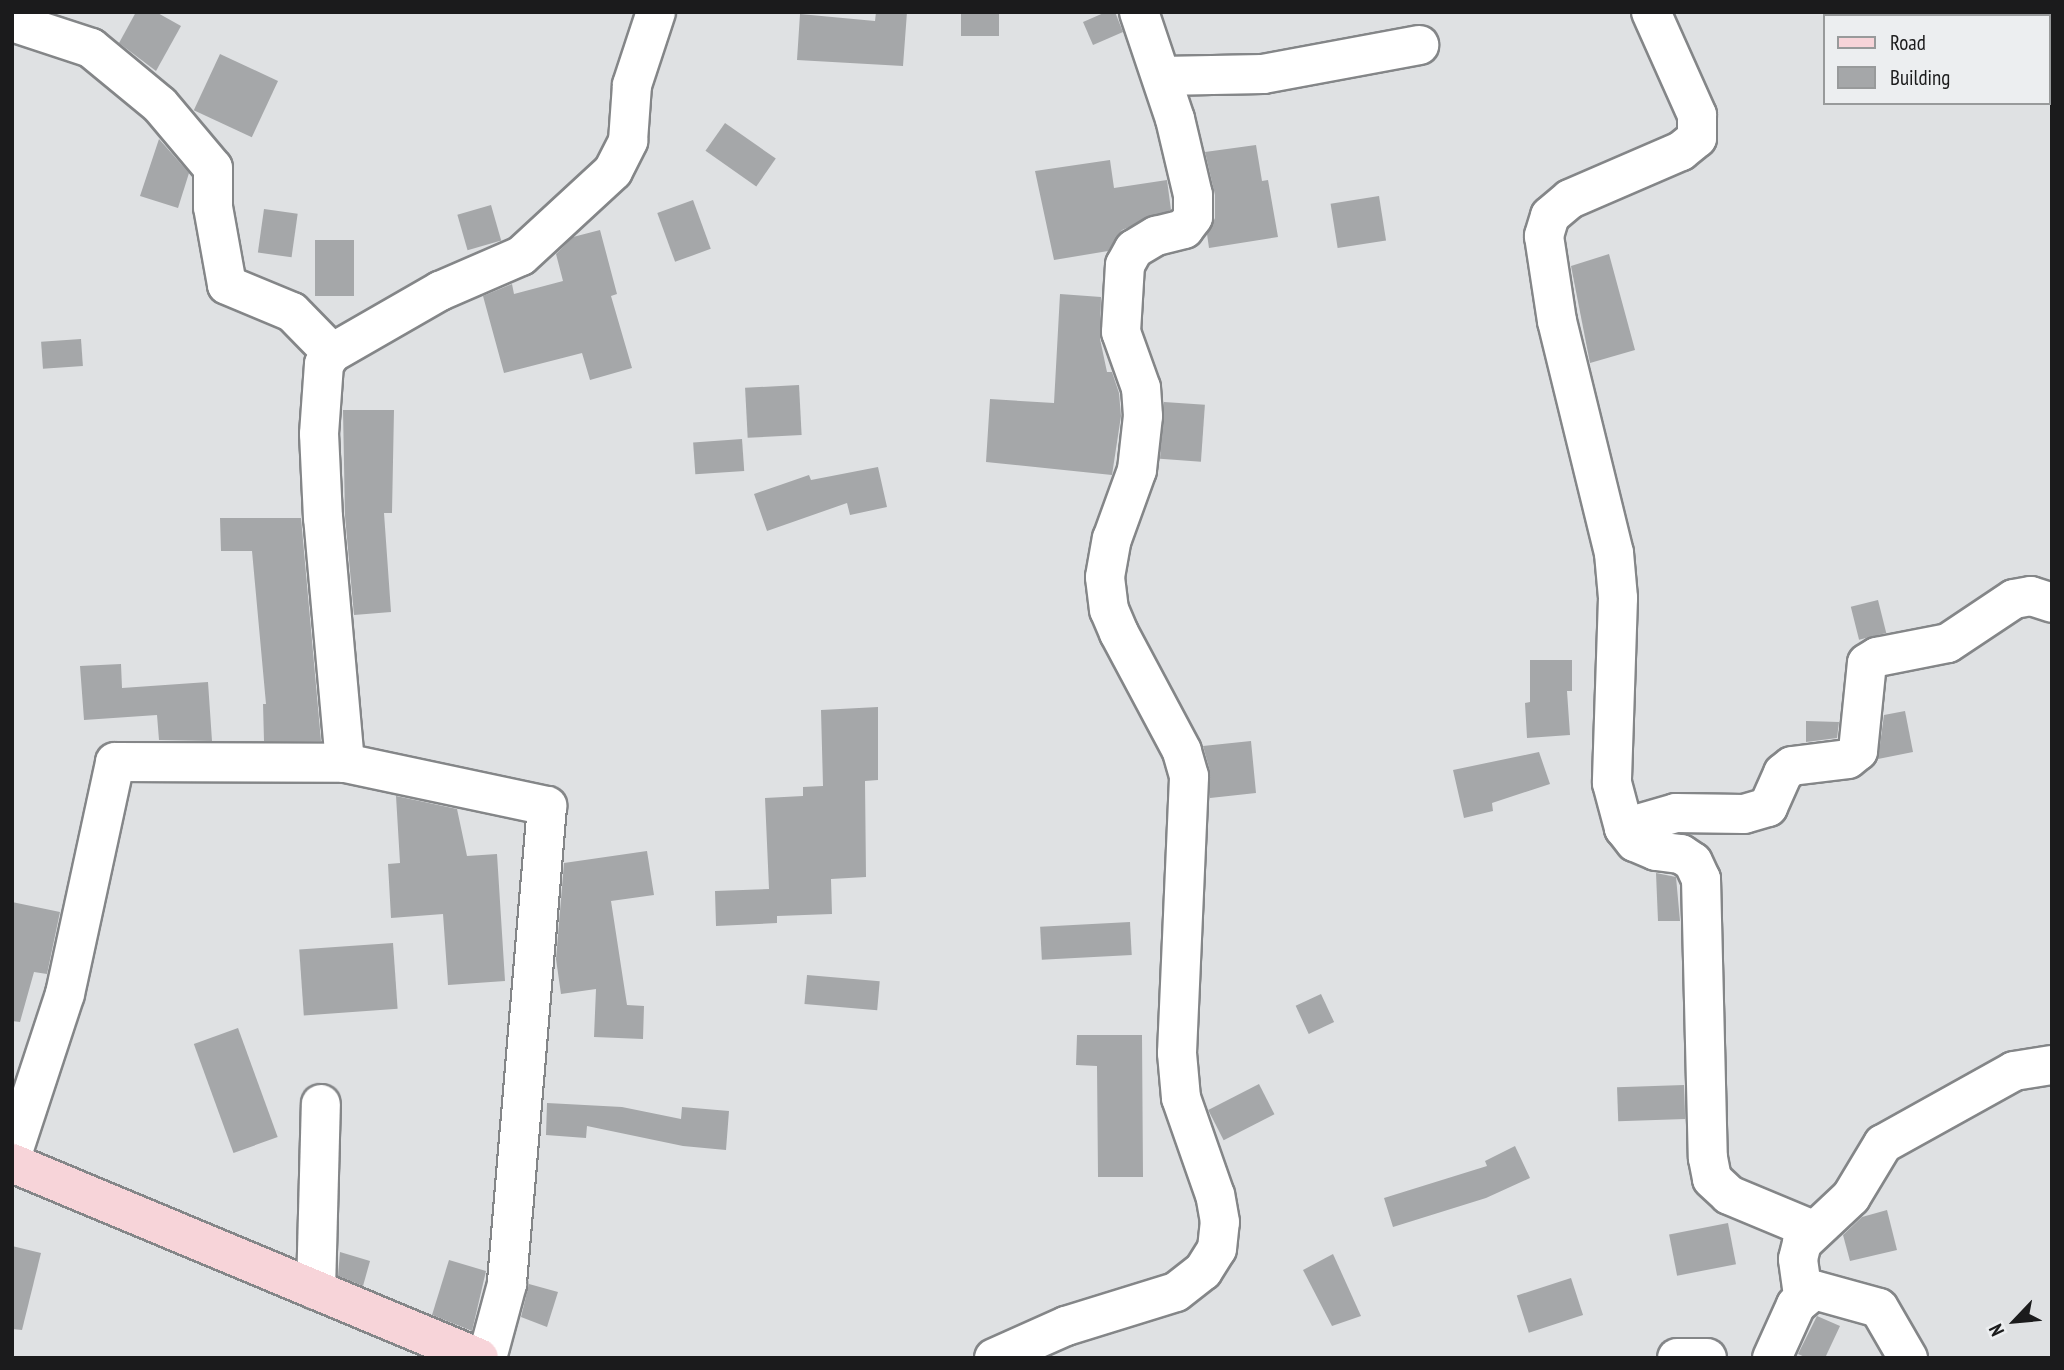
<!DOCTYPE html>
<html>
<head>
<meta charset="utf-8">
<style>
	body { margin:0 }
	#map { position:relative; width:2064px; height:1370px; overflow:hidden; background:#dfe1e3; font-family:"PT Sans Narrow",sans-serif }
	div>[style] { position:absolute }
	.building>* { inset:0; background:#a5a7a9; transform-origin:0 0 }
	.roads { filter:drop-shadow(2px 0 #848688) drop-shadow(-2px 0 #848688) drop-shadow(0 2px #848688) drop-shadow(0 -2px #848688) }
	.street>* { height:38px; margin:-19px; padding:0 19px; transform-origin:19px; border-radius:19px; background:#fff }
	.secondary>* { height:38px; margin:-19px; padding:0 19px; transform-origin:19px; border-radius:19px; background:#f7d4d9 }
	span { translate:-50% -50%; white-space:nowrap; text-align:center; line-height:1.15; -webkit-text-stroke:7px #eceef0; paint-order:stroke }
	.frame { position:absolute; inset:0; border:14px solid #1b1b1c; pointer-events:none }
	.legend { position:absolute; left:1823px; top:14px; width:228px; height:91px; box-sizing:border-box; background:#eceef0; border:2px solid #989a9b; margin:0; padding:9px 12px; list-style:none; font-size:21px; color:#1b1b1c }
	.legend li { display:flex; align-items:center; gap:14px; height:35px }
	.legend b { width:35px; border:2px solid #989a9b }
	.north { position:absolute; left:1980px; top:1286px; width:70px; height:70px; -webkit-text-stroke:5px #eceef0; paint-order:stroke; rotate:244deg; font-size:19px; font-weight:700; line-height:28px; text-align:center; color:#1b1b1c }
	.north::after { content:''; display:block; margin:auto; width:24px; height:32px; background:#1b1b1c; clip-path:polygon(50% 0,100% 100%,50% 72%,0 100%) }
</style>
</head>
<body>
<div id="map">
	<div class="building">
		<div style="clip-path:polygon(136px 12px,156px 12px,181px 26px,156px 71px,119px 43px)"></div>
		<div style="clip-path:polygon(876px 12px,907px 12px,903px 66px,797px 60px,800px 14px,875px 21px)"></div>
		<div style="left:961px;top:12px;width:38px;height:24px"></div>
		<div style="clip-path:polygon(1106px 12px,1115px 12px,1123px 32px,1093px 45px,1083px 22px)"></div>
		<div style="left:220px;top:54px;width:64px;height:62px;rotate:25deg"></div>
		<div style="left:725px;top:123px;width:62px;height:34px;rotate:35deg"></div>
		<div style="clip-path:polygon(159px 139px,189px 173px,178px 208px,140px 196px)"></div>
		<div style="clip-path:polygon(1256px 145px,1262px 181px,1268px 180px,1278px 237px,1209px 248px,1207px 234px,1215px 218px,1215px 195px,1205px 152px)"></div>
		<div style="clip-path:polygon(1110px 160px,1114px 188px,1167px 180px,1171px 210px,1122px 230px,1108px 251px,1054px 260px,1035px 171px)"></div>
		<div style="left:1379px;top:196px;width:45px;height:49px;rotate:81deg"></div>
		<div style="left:693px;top:200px;width:52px;height:38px;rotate:70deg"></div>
		<div style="left:491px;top:205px;width:37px;height:35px;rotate:74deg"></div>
		<div style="left:264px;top:209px;width:34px;height:44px;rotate:8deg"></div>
		<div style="clip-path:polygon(600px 230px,617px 294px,611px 296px,632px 368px,590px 380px,582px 353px,504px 373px,483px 296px,512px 284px,514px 294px,563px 281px,556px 254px,573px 237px)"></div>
		<div style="left:315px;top:240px;width:39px;height:56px"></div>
		<div style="clip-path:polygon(1609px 254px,1635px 350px,1590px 363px,1571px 266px)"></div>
		<div style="clip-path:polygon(1060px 294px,1101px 297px,1100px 339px,1107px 372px,1112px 372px,1119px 393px,1121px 416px,1112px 475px,986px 462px,990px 399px,1054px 403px)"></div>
		<div style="left:81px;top:339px;width:27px;height:40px;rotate:86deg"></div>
		<div style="left:799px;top:385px;width:50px;height:54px;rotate:87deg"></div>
		<div style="left:1164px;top:402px;width:41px;height:57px;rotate:4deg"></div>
		<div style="clip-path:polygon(343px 410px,394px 410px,392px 513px,384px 513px,391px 612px,354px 615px,345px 516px)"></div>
		<div style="left:742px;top:439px;width:32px;height:49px;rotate:86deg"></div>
		<div style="clip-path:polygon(878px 467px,887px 507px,850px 515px,847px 503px,767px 531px,754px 494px,809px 475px,811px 480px)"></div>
		<div style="clip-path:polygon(220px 518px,301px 518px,321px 741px,264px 741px,263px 704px,266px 704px,252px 551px,221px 551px)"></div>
		<div style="left:1878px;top:600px;width:34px;height:28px;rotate:76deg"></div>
		<div style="clip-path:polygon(1530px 660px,1572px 660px,1572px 691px,1567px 691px,1570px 735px,1527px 738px,1525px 703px,1530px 702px)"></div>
		<div style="clip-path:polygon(121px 664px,122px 688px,208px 682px,212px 741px,159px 740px,157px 715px,84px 720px,80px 666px)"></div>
		<div style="clip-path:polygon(878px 707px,878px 780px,865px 781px,866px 877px,831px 879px,832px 914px,777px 916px,777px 923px,716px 926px,715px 891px,769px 889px,765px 798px,803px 796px,803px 787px,823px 786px,821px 710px)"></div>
		<div style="clip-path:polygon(1905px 711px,1913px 752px,1878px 759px,1884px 715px)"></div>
		<div style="clip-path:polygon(1806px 721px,1839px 722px,1837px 738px,1806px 742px)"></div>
		<div style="clip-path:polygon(1251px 741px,1256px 793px,1210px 798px,1210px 771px,1203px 746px)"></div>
		<div style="clip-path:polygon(1539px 752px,1550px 784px,1492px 803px,1493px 811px,1464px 818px,1453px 770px)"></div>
		<div style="clip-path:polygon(396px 796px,457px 809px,467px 856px,497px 854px,505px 981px,448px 985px,443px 914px,391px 918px,388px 864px,400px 863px)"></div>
		<div style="clip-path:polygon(647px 851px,654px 895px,611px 901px,627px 1005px,644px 1006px,643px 1039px,594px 1037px,596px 989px,561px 994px,556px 959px,564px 863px)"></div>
		<div style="clip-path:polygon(1656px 873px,1676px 877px,1680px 921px,1658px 921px)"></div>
		<div style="clip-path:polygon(12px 902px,60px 912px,47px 974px,34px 972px,20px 1022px,12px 1021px)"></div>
		<div style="left:1130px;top:922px;width:33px;height:90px;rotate:87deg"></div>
		<div style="left:393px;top:943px;width:66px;height:94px;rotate:86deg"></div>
		<div style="left:807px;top:975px;width:73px;height:29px;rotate:5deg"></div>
		<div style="left:1321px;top:994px;width:31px;height:28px;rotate:65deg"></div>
		<div style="left:238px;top:1028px;width:116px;height:47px;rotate:70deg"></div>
		<div style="clip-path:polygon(1077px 1035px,1142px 1035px,1143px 1177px,1098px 1177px,1097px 1066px,1076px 1065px)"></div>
		<div style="left:1259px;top:1084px;width:34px;height:57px;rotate:63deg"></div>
		<div style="left:1684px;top:1085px;width:34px;height:67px;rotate:88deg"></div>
		<div style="clip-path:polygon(547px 1103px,622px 1107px,681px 1119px,682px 1107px,729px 1111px,726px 1150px,683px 1146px,587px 1126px,586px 1138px,546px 1135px)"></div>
		<div style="clip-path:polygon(1515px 1146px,1530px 1178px,1486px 1198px,1393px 1227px,1384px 1198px,1487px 1166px,1485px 1161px)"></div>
		<div style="clip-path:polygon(1887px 1210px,1897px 1250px,1850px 1261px,1843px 1235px,1862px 1217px)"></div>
		<div style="left:1728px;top:1223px;width:42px;height:60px;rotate:79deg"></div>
		<div style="clip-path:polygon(12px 1246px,41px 1253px,22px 1330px,12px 1329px)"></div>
		<div style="clip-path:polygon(340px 1252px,370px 1261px,363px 1286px,338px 1276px)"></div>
		<div style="clip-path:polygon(1333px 1254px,1361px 1316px,1332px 1326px,1303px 1270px)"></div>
		<div style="clip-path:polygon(449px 1260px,486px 1271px,472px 1331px,432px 1315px)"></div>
		<div style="left:1571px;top:1278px;width:39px;height:57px;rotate:72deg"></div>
		<div style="clip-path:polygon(529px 1284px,558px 1292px,547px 1327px,521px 1317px)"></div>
		<div style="clip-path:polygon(1817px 1316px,1840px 1326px,1825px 1358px,1807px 1358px,1798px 1354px)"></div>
	</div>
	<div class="roads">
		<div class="street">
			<div style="left:1651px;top:12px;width:113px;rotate:65.9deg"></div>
			<div style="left:1697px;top:115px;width:23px;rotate:90deg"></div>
			<div style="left:1697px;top:138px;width:21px;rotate:141deg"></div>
			<div style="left:1681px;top:151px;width:121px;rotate:156.6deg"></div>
			<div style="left:1570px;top:199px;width:26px;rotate:140deg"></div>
			<div style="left:1550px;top:216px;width:21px;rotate:107deg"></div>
			<div style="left:1544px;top:236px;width:86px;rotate:81.3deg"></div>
			<div style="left:1557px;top:321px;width:239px;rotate:76.2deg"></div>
			<div style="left:1614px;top:553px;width:45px;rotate:84.9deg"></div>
			<div style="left:1618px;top:598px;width:185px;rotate:91.9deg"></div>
			<div style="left:1612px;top:783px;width:47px;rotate:75.1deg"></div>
			<div style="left:1624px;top:828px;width:18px;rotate:52deg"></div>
			<div style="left:1635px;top:842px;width:23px;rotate:23deg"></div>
			<div style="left:1656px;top:851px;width:25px;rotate:7deg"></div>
			<div style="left:1681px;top:854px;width:14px;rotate:34deg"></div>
			<div style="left:1693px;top:862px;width:19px;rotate:65deg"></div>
			<div style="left:1701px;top:879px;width:279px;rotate:88.6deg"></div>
			<div style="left:1708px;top:1158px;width:21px;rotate:79deg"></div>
			<div style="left:1712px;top:1179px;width:23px;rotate:43deg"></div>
			<div style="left:1729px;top:1195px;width:91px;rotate:22.6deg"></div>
			<div style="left:12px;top:22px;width:83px;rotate:18.2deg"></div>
			<div style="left:91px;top:48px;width:89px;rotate:39.6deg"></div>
			<div style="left:160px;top:105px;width:82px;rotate:49.9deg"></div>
			<div style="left:213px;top:168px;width:39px;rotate:90deg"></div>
			<div style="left:213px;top:207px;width:79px;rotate:79.8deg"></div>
			<div style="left:227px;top:285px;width:70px;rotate:22.6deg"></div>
			<div style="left:292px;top:312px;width:57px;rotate:45.7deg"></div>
			<div style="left:1162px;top:76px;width:101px;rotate:-1.1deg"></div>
			<div style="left:1263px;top:74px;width:159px;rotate:-10.5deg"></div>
			<div style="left:345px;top:763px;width:246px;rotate:-95.1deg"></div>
			<div style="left:323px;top:518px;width:84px;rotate:-92.7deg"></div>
			<div style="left:319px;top:434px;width:70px;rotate:-85.9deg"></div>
			<div style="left:324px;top:364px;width:14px;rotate:-54deg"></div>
			<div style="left:332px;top:353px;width:125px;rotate:-29.9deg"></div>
			<div style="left:440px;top:291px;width:88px;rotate:-23.4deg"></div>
			<div style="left:521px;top:256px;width:125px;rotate:-42.7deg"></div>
			<div style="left:613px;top:171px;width:34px;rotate:-63deg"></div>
			<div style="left:628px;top:141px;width:56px;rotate:-85.9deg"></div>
			<div style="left:632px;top:85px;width:77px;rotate:-71.8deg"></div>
			<div style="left:1624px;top:828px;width:54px;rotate:-16.1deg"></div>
			<div style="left:1676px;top:813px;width:68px;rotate:0.8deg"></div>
			<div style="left:1744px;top:814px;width:25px;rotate:-16deg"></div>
			<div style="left:1768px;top:807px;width:37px;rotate:-66deg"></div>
			<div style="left:1783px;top:773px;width:11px;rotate:-38deg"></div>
			<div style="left:1792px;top:766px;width:56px;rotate:-7.1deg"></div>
			<div style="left:1848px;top:759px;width:13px;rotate:-39deg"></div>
			<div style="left:1858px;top:751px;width:88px;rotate:-84.2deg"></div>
			<div style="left:1867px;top:663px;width:12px;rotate:-31deg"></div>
			<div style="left:1877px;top:657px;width:72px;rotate:-11.2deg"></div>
			<div style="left:1948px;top:643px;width:79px;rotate:-33.7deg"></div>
			<div style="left:2014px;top:599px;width:17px;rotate:-10deg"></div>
			<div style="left:2031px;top:596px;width:22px;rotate:18deg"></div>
			<div style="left:12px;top:1155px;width:169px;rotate:-71.8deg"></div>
			<div style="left:65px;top:994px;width:237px;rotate:-77.8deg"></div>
			<div style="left:115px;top:762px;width:230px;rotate:0.2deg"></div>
			<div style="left:345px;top:763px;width:207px;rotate:12deg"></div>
			<div style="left:547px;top:806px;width:480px;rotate:94.8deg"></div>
			<div style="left:507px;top:1284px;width:77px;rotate:105.1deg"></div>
			<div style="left:316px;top:1290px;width:186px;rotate:-88.5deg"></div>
			<div style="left:1803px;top:1295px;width:36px;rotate:-98deg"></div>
			<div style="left:1798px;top:1259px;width:16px;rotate:-76deg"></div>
			<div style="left:1802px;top:1243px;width:67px;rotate:-43.2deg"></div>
			<div style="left:1851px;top:1197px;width:62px;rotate:-58.9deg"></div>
			<div style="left:1883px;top:1144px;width:150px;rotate:-29.1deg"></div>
			<div style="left:2014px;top:1071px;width:38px;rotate:-9deg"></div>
			<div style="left:994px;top:1358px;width:79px;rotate:-24deg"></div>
			<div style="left:1066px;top:1326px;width:115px;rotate:-17.2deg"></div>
			<div style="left:1176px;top:1292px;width:34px;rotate:-38deg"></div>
			<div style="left:1203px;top:1271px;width:26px;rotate:-58deg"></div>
			<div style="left:1217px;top:1249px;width:27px;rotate:-84deg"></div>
			<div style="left:1220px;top:1222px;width:27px;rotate:-100deg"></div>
			<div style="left:1215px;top:1195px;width:103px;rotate:-109.3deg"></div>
			<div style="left:1181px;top:1098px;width:45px;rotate:-95.1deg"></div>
			<div style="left:1177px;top:1053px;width:277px;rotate:-87.5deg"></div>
			<div style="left:1189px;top:776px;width:26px;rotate:-106deg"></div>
			<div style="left:1182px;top:751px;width:134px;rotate:-118.1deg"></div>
			<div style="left:1119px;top:633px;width:25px;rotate:-113deg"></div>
			<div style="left:1109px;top:610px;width:33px;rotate:-97deg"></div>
			<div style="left:1105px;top:577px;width:39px;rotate:-80deg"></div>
			<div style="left:1112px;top:539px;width:73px;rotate:-70.1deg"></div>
			<div style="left:1137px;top:470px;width:54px;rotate:-83.7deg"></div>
			<div style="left:1143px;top:416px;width:28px;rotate:-94deg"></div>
			<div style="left:1141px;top:388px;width:59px;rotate:-109.7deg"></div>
			<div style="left:1121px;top:332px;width:67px;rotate:-86.6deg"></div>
			<div style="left:1125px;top:265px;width:18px;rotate:-61deg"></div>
			<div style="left:1134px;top:249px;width:26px;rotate:-31deg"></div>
			<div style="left:1156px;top:236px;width:29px;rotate:-14deg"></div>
			<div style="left:1184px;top:229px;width:15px;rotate:-53deg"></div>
			<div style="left:1193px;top:217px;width:22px;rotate:-90deg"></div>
			<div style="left:1193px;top:195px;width:78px;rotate:-103.3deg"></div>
			<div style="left:1175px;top:119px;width:113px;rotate:-108.6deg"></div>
			<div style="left:1677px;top:1358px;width:30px"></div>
			<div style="left:1772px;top:1358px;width:58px;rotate:-65.6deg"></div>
			<div style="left:1796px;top:1305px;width:23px;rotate:-40deg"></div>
			<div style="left:1814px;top:1290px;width:67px;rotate:15.5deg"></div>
			<div style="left:1879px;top:1308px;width:58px;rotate:59.9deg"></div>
		</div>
		<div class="secondary">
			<div style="left:12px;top:1163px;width:506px;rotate:22.66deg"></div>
		</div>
	</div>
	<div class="frame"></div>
	<ul class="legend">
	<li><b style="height:9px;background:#f7d4d9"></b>Road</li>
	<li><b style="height:19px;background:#a5a7a9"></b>Building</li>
	</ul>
	<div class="north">N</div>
</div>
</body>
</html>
